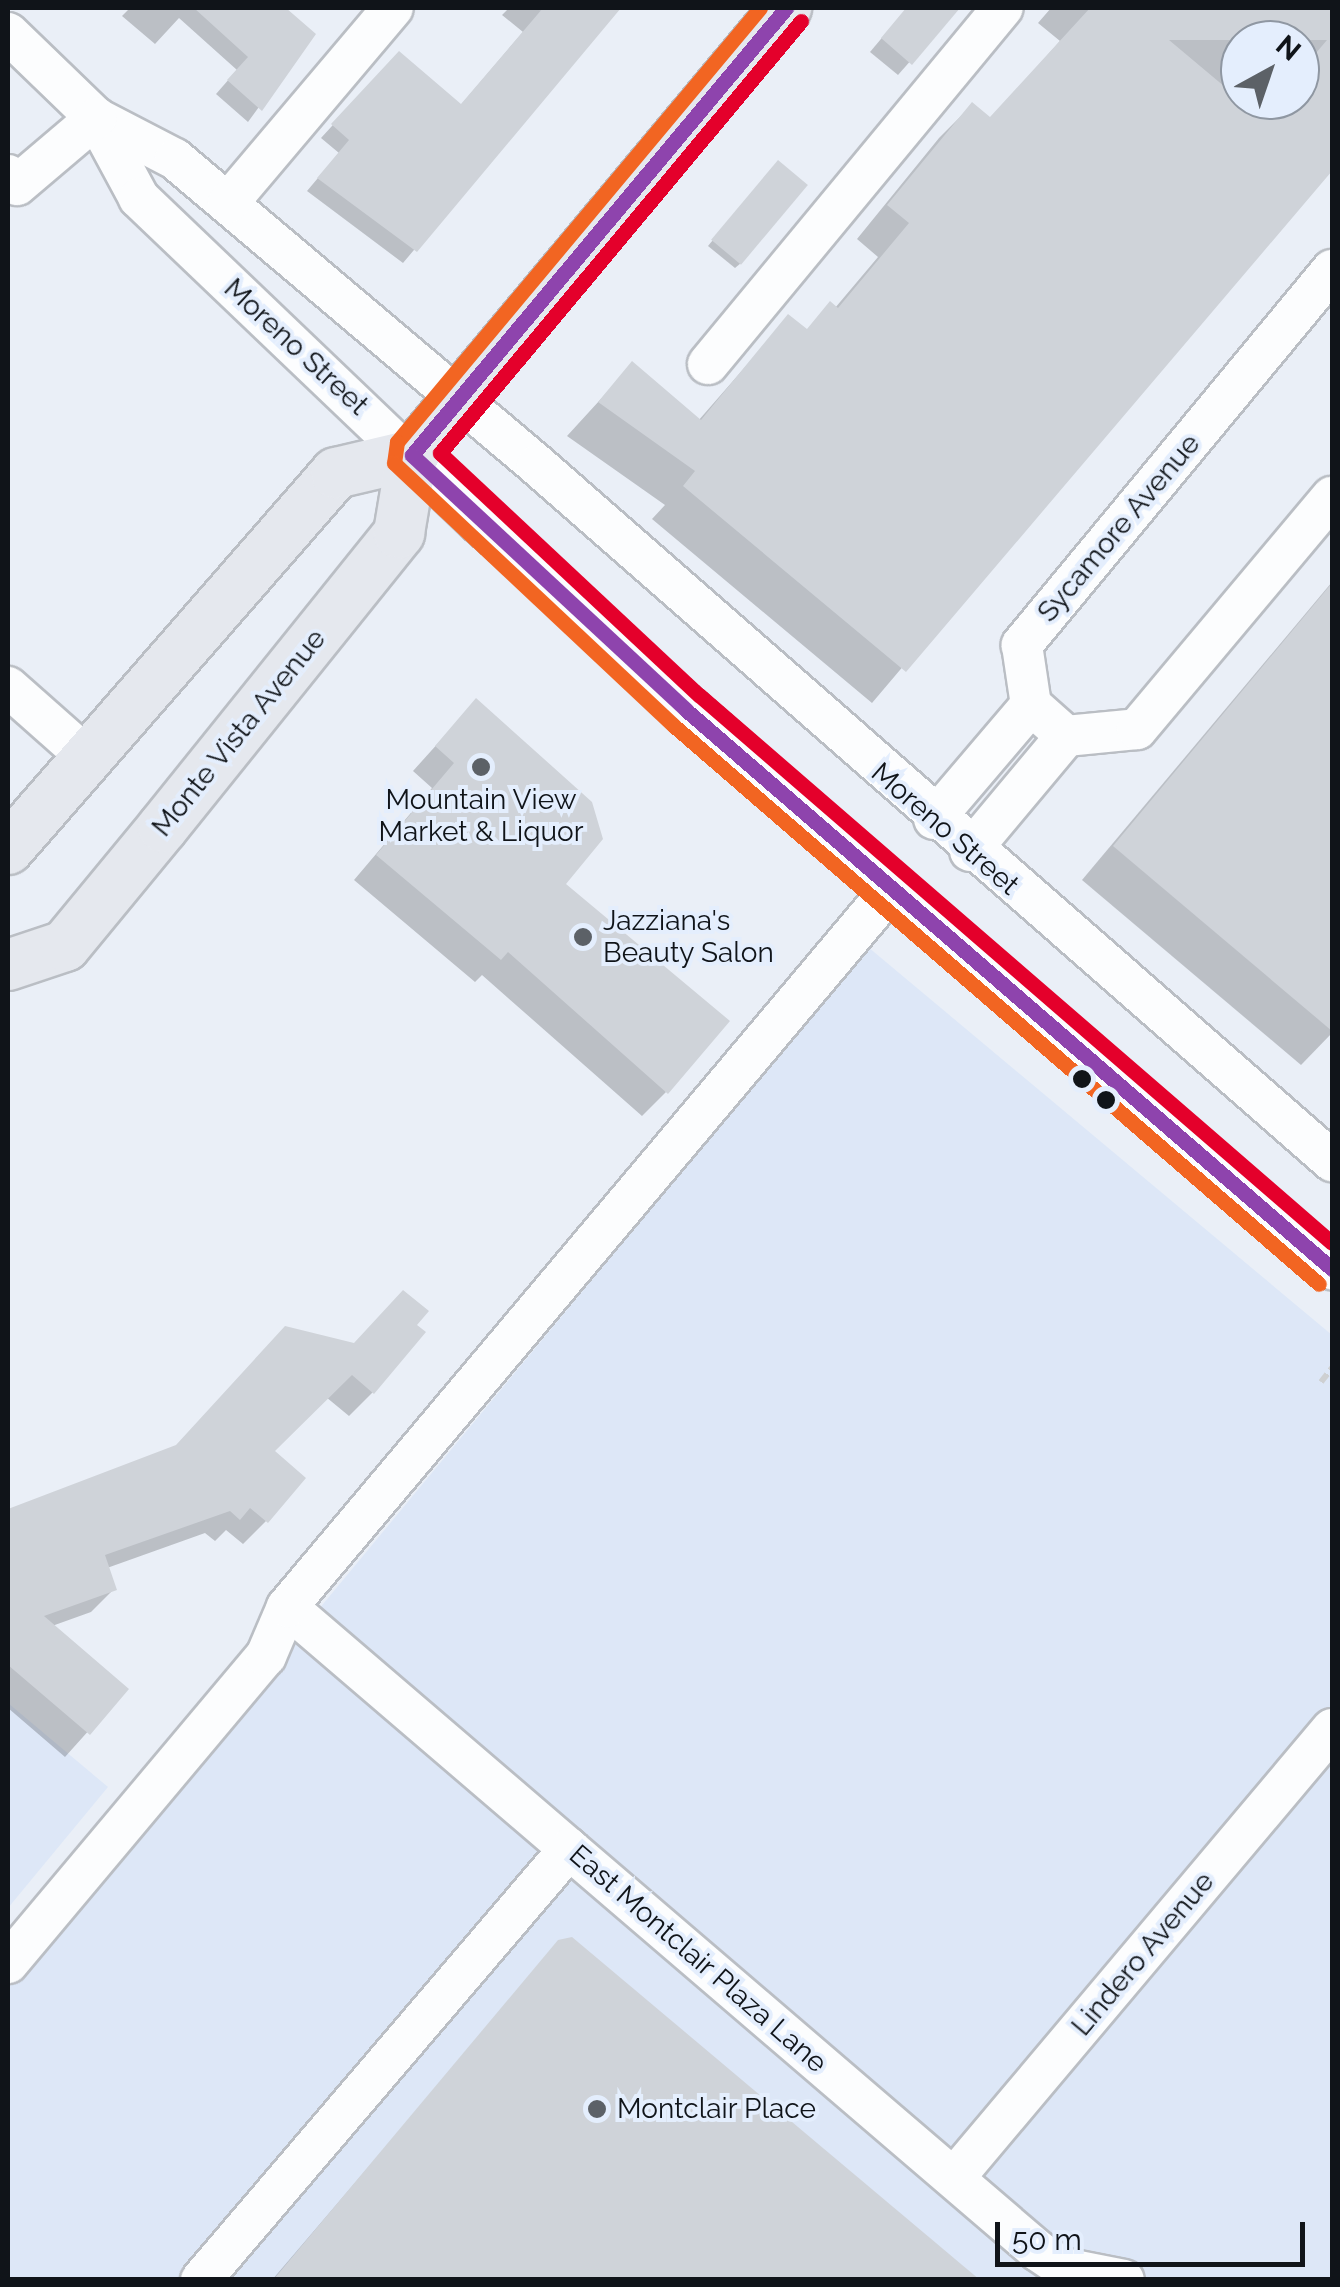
<!DOCTYPE html>
<html>
<head>
<meta charset="utf-8">
<style>
	body { margin:0 }
	#map { position:relative; width:1340px; height:2287px; overflow:hidden; background:#eaeff7; font-family:Raleway,sans-serif }
	div>[style] { position:absolute }
	.built>* { inset:0; background:#dde7f7 }
	.shadow>* { inset:0; background:#0003 }
	.building>* { inset:0; background:#cfd3d9; transform-origin:0 0 }
	.path>* { height:6px; margin-top:-3px; transform-origin:0; background:repeating-linear-gradient(90deg,#ced0d2 0 10px,transparent 0 15px) }
	.roads { filter:drop-shadow(2px 0 #babec4) drop-shadow(-2px 0 #babec4) drop-shadow(0 2px #babec4) drop-shadow(0 -2px #babec4) }
	.minor>* { height:40px; margin:-20px; padding:0 20px; transform-origin:20px; border-radius:20px; background:#fcfdfe }
	.major>* { height:50px; margin:-25px; padding:0 25px; transform-origin:25px; border-radius:25px; background:#e5e8ee }
	.bus-1>* { height:15px; margin:-7.5px; padding:0 7.5px; transform-origin:7.5px; border-radius:7.5px; background:#8e44ad }
	.bus-2>* { height:15px; margin:-7.5px; padding:0 7.5px; transform-origin:7.5px; border-radius:7.5px; background:#f26522 }
	.bus-3>* { height:15px; margin:-7.5px; padding:0 7.5px; transform-origin:7.5px; border-radius:7.5px; background:#e4002b }
	.dots>* { width:28px; height:28px; translate:-50% -50%; box-sizing:border-box; border:5px solid #e4eefd; border-radius:50% }
	span { translate:-50% -50%; white-space:nowrap; text-align:center; line-height:1.15; -webkit-text-stroke:8px #e4eefd; paint-order:stroke }
	.street-label { font-size:28px; color:#101419 }
	.poi-label { font-size:28px; color:#101419 }
	.left { translate:0 -50%; text-align:left }
	.frame { position:absolute; inset:0; border:10px solid #101419; pointer-events:none }
	.north { position:absolute; left:1220px; top:20px; width:100px; height:100px; box-sizing:border-box; background:#e4eefd; border:2px solid #8f97a2; border-radius:50%; rotate:40deg; font-size:28px; font-weight:700; line-height:40px; text-align:center; color:#101419 }
	.north::after { content:''; display:block; margin:auto; width:35px; height:45px; background:#5c6167; clip-path:polygon(50% 0,100% 100%,50% 72%,0 100%) }
	.scale { position:absolute; left:995px; top:2222px; width:310px; height:45px; box-sizing:border-box; border:5px solid #101419; border-top:0; padding-left:12px; font-size:30px; line-height:35px; white-space:nowrap; color:#101419; -webkit-text-stroke:8px #e4eefd; paint-order:stroke }
</style>
</head>
<body>
<div id="map">
	<div class="built">
		<div style="clip-path:polygon(868px 947px,1332px 1335px,1332px 2279px,8px 2280px,8px 1984px)"></div>
		<div style="clip-path:polygon(8px 1703px,108px 1787px,8px 1908px)"></div>
	</div>
	<div class="shadow">
		<div style="clip-path:polygon(130px 8px,283px 8px,312px 34px,248px 122px,216px 94px,237px 70px,179px 18px,155px 44px,122px 16px)"></div>
		<div style="clip-path:polygon(509px 8px,612px 15px,403px 263px,307px 191px,339px 153px,321px 138px,386px 67px,460px 106px,523px 32px,502px 15px)"></div>
		<div style="clip-path:polygon(907px 8px,957px 8px,898px 75px,870px 52px)"></div>
		<div style="clip-path:polygon(evenodd,1051px 8px,1332px 8px,1332px 160px,872px 703px,652px 519px,665px 505px,567px 436px,632px 365px,698px 421px,789px 317px,805px 331px,835px 308px,878px 257px,857px 239px,939px 138px,972px 105px,990px 120px,1060px 41px,1038px 23px,1051px 8px,1240px 40px,1300px 40px,1300px 100px,1240px 100px,1240px 40px)"></div>
		<div style="clip-path:polygon(772px 168px,741px 263px,735px 268px,708px 246px)"></div>
		<div style="clip-path:polygon(1332px 582px,1332px 1033px,1301px 1065px,1082px 880px)"></div>
		<div style="clip-path:polygon(476px 701px,666px 1092px,642px 1116px,482px 975px,475px 982px,354px 880px,432px 788px,413px 771px)"></div>
		<div style="clip-path:polygon(353px 1345px,373px 1392px,349px 1416px,326px 1397px,272px 1451px,266px 1521px,243px 1544px,226px 1530px,215px 1541px,205px 1533px,107px 1568px,114px 1589px,91px 1612px,52px 1626px,126px 1689px,65px 1757px,8px 1708px,8px 1512px,174px 1448px)"></div>
		<div style="clip-path:polygon(560px 1943px,976px 2280px,272px 2280px)"></div>
	</div>
	<div class="building">
		<div style="clip-path:polygon(194px 8px,286px 8px,316px 34px,262px 111px,227px 80px,248px 57px)"></div>
		<div style="clip-path:polygon(543px 8px,621px 8px,417px 252px,317px 178px,349px 140px,331px 124px,399px 51px,461px 104px)"></div>
		<div style="clip-path:polygon(906px 8px,960px 8px,912px 65px,881px 38px)"></div>
		<div style="clip-path:polygon(evenodd,1090px 8px,1332px 8px,1332px 171px,906px 672px,683px 486px,695px 471px,598px 402px,632px 361px,701px 420px,788px 314px,807px 329px,830px 301px,838px 308px,909px 223px,887px 205px,972px 102px,990px 117px,1090px 8px,1169px 40px,1327px 40px,1300px 72px,1300px 100px,1277px 100px,1262px 118px,1169px 40px)"></div>
		<div style="left:778px;top:160px;width:39px;height:104px;rotate:40deg"></div>
		<div style="clip-path:polygon(1332px 583px,1332px 1031px,1113px 846px)"></div>
		<div style="clip-path:polygon(476px 698px,592px 802px,603px 839px,566px 884px,730px 1021px,668px 1094px,508px 952px,501px 960px,376px 855px,454px 763px,435px 746px)"></div>
		<div style="clip-path:polygon(403px 1290px,429px 1311px,417px 1325px,426px 1332px,374px 1394px,352px 1375px,275px 1451px,306px 1478px,268px 1523px,250px 1508px,240px 1520px,230px 1511px,105px 1555px,117px 1590px,44px 1616px,129px 1689px,90px 1735px,8px 1665px,8px 1509px,176px 1445px,285px 1326px,354px 1343px)"></div>
		<div style="clip-path:polygon(572px 1937px,980px 2280px,273px 2280px,558px 1940px)"></div>
	</div>
	<div class="path">
		<div style="left:1321px;top:1382px;width:18px;rotate:-52deg"></div>
	</div>
	<div class="roads">
		<div class="minor">
			<div style="left:8px;top:33px;width:122px;rotate:44deg"></div>
			<div style="left:96px;top:118px;width:89px;rotate:27.4deg"></div>
			<div style="left:175px;top:159px;width:474px;rotate:40.2deg"></div>
			<div style="left:537px;top:465px;width:1057px;rotate:41.2deg"></div>
			<div style="left:96px;top:118px;width:91px;rotate:61.7deg"></div>
			<div style="left:139px;top:198px;width:469px;rotate:43.7deg"></div>
			<div style="left:478px;top:522px;width:1135px;rotate:41.18deg"></div>
			<div style="left:8px;top:175px;width:13px;rotate:48deg"></div>
			<div style="left:17px;top:185px;width:104px;rotate:-40.3deg"></div>
			<div style="left:228px;top:203px;width:255px;rotate:-49.8deg"></div>
			<div style="left:1332px;top:270px;width:487px;rotate:129.6deg"></div>
			<div style="left:1022px;top:645px;width:61px;rotate:81.5deg"></div>
			<div style="left:1031px;top:705px;width:47px;rotate:41.5deg"></div>
			<div style="left:1066px;top:736px;width:71px;rotate:-5.6deg"></div>
			<div style="left:1137px;top:729px;width:303px;rotate:-50deg"></div>
			<div style="left:708px;top:364px;width:462px;rotate:-50.4deg"></div>
			<div style="left:8px;top:687px;width:106px;rotate:41.5deg"></div>
			<div style="left:934px;top:819px;width:150px;rotate:-49.6deg"></div>
			<div style="left:970px;top:851px;width:150px;rotate:-50.1deg"></div>
			<div style="left:287px;top:1607px;width:989px;rotate:40.61deg"></div>
			<div style="left:1038px;top:2251px;width:30px;rotate:34deg"></div>
			<div style="left:1063px;top:2268px;width:62px;rotate:11.1deg"></div>
			<div style="left:8px;top:1963px;width:401px;rotate:-50deg"></div>
			<div style="left:266px;top:1656px;width:53px;rotate:-66.8deg"></div>
			<div style="left:287px;top:1607px;width:940px;rotate:-49.92deg"></div>
			<div style="left:954px;top:2178px;width:587px;rotate:-49.91deg"></div>
			<div style="left:201px;top:2280px;width:567px;rotate:-49.51deg"></div>
		</div>
		<div class="major">
			<div style="left:8px;top:849px;width:499px;rotate:-48.9deg"></div>
			<div style="left:336px;top:473px;width:78px;rotate:-13.3deg"></div>
			<div style="left:8px;top:965px;width:60px;rotate:-18.4deg"></div>
			<div style="left:65px;top:946px;width:154px;rotate:-50.5deg"></div>
			<div style="left:163px;top:827px;width:377px;rotate:-51.2deg"></div>
			<div style="left:399px;top:533px;width:79px;rotate:-80.5deg"></div>
			<div style="left:412px;top:455px;width:583px;rotate:-50.08deg"></div>
		</div>
	</div>
	<div class="bus-1">
		<div style="left:786px;top:8px;width:583px;rotate:129.92deg"></div>
		<div style="left:412px;top:455px;width:374px;rotate:42.9deg"></div>
		<div style="left:686px;top:710px;width:854px;rotate:40.87deg"></div>
	</div>
	<div class="bus-2">
		<div style="left:760px;top:8px;width:566px;rotate:129.91deg"></div>
		<div style="left:397px;top:442px;width:21px;rotate:98deg"></div>
		<div style="left:394px;top:463px;width:383px;rotate:43.2deg"></div>
		<div style="left:673px;top:725px;width:854px;rotate:40.87deg"></div>
	</div>
	<div class="bus-3">
		<div style="left:801px;top:21px;width:563px;rotate:129.88deg"></div>
		<div style="left:440px;top:453px;width:354px;rotate:43.1deg"></div>
		<div style="left:699px;top:695px;width:837px;rotate:40.88deg"></div>
	</div>
	<div class="dots">
		<div style="left:481px;top:767px;background:#5c6167"></div>
		<div style="left:583px;top:937px;background:#5c6167"></div>
		<div style="left:1082px;top:1079px;background:#101419"></div>
		<div style="left:1106px;top:1100px;background:#101419"></div>
		<div style="left:597px;top:2109px;background:#5c6167"></div>
	</div>
	<div class="street-label">
		<span style="left:296px;top:347px;rotate:43deg">Moreno Street</span>
		<span style="left:1119px;top:528px;rotate:-50deg">Sycamore Avenue</span>
		<span style="left:239px;top:733px;rotate:-51deg">Monte Vista Avenue</span>
		<span style="left:945px;top:829px;rotate:41deg">Moreno Street</span>
		<span style="left:1143px;top:1954px;rotate:-50deg">Lindero Avenue</span>
		<span style="left:698px;top:1959px;rotate:41deg">East Montclair Plaza Lane</span>
	</div>
	<div class="poi-label">
		<span style="left:481px;top:816px">Mountain View<br>Market &amp; Liquor</span>
		<span class="left" style="left:603px;top:937px">Jazziana's<br>Beauty Salon</span>
		<span class="left" style="left:617px;top:2109px">Montclair Place</span>
	</div>
	<div class="frame"></div>
	<div class="north">N</div>
	<div class="scale">50 m</div>
</div>
</body>
</html>
